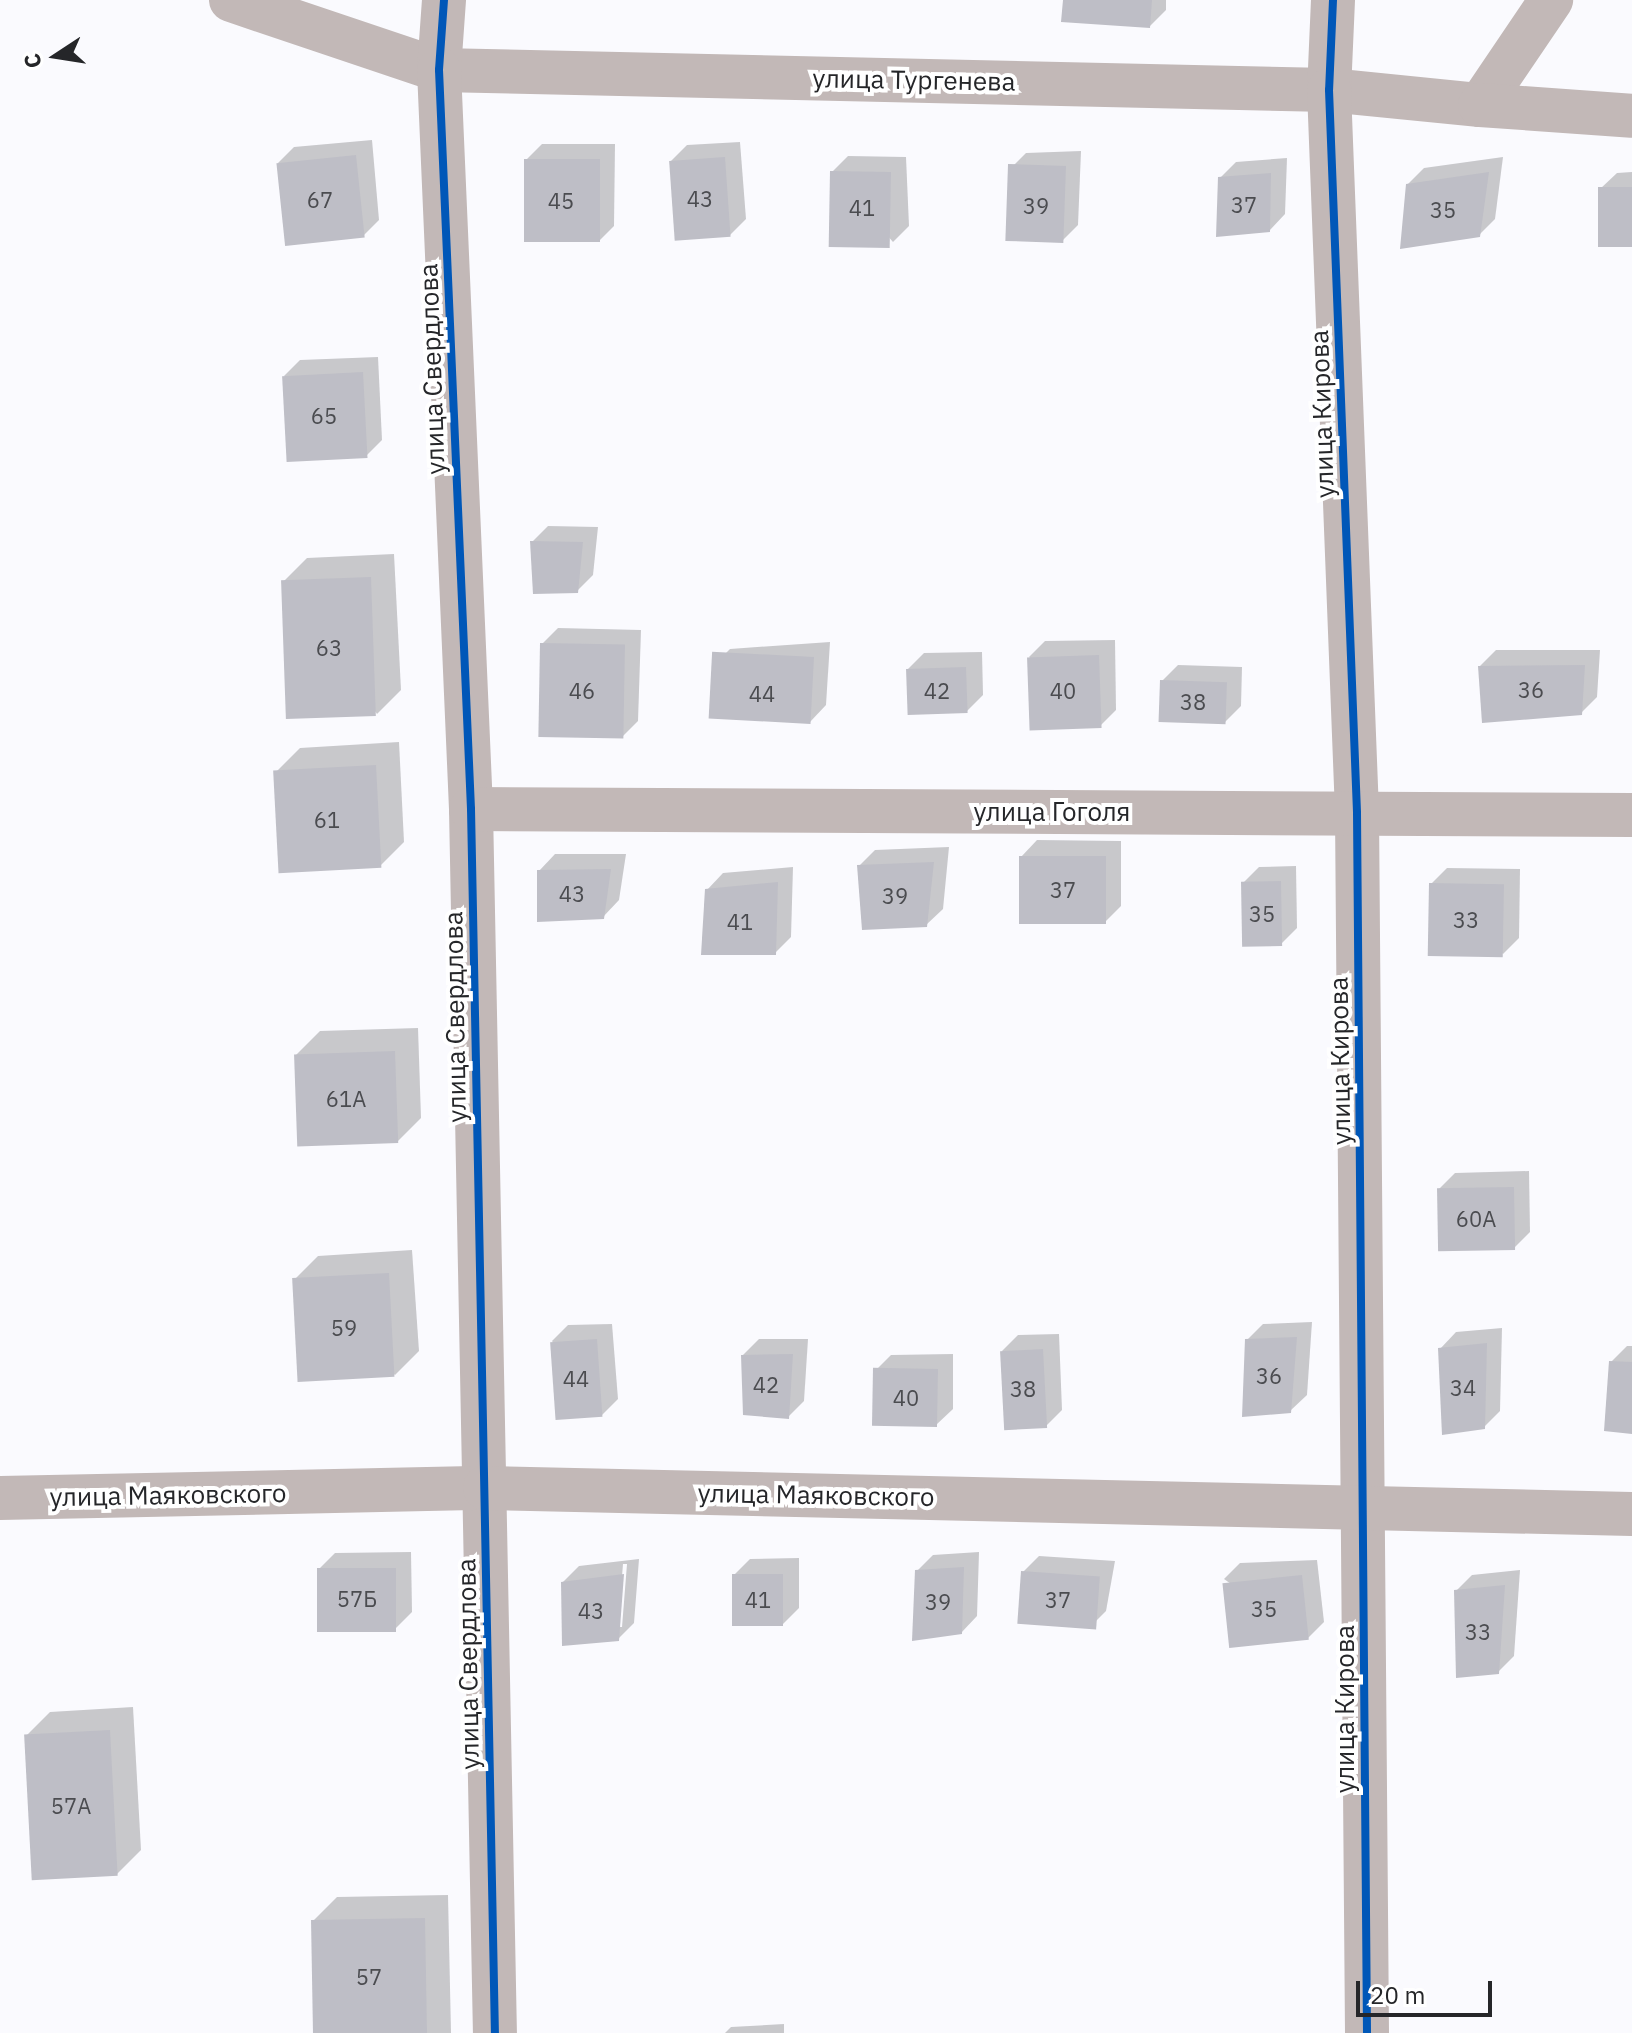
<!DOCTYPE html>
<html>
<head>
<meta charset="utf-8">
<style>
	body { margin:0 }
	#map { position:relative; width:1632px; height:2033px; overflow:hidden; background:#fafafe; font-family:"IBM Plex Sans",sans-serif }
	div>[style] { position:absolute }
	.shadow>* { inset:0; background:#0003 }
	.building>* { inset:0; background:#bebec6; transform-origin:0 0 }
	.minor>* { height:44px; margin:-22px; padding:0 22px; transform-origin:22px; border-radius:22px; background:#c2b8b7 }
	.cycleway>* { height:8px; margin:-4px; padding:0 4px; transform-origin:4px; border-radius:4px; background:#0057b8 }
	span { translate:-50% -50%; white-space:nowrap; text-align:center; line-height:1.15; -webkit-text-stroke:8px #fff; paint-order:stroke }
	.number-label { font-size:22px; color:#4b4c50 }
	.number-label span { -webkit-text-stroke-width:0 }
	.street-label { font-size:26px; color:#252629 }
	.north { position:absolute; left:16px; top:16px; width:80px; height:80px; -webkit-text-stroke:6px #fff; paint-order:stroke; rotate:258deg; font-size:22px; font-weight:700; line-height:32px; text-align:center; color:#252629 }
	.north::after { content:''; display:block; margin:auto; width:28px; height:36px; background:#252629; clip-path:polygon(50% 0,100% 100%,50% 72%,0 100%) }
	.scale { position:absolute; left:1356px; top:1981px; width:136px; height:36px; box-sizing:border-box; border:4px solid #252629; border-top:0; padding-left:10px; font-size:24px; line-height:28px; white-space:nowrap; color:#252629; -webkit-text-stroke:6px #fff; paint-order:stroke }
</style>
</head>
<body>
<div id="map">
	<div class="shadow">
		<div style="clip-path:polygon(1065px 0,1166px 0,1166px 10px,1150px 26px)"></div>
		<div style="clip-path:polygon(372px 140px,379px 220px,363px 236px,278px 163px,294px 147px)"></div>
		<div style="clip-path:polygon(740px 142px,746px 219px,730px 235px,671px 161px,687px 145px)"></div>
		<div style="clip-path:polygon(542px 144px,615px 144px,614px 226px,598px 242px,526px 160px)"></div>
		<div style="clip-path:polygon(1081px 151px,1078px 225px,1062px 241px,1010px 169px,1026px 153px)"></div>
		<div style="clip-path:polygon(848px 156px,906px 157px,909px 226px,893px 242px,832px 172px)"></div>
		<div style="clip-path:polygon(1503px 157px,1495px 219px,1479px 235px,1407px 185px,1424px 168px)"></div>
		<div style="clip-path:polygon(1287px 158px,1285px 214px,1269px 231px,1220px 178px,1236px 162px)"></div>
		<div style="clip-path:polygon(1632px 172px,1632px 245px,1600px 189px,1617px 173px)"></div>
		<div style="clip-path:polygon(378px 357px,382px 440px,366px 456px,284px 376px,300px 360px)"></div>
		<div style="clip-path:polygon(548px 526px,598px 527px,593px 575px,577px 591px,532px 542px)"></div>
		<div style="clip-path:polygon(394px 554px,401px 690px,377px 714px,283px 582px,307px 558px)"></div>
		<div style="clip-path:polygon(558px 628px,641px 630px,638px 721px,622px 737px,542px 644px)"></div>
		<div style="clip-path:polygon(1115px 640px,1116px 710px,1100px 726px,1029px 657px,1045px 641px)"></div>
		<div style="clip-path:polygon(830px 642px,826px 705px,810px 722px,714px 665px,730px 649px)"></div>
		<div style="clip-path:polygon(1496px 650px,1600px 650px,1597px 697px,1581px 713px,1480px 666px)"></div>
		<div style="clip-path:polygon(982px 652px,983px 695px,967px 711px,908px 669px,924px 653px)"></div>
		<div style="clip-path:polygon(1178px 665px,1242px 667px,1241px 706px,1225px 722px,1162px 681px)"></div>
		<div style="clip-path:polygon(399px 742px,404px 842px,380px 866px,276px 772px,300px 748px)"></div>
		<div style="clip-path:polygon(1037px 840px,1121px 841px,1121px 906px,1105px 922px,1021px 857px)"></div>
		<div style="clip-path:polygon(949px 847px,943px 909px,926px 925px,859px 866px,875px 850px)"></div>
		<div style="clip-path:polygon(555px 854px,626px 854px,619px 900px,603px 917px,539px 871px)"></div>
		<div style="clip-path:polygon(1296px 866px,1297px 928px,1281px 944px,1243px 883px,1259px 867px)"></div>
		<div style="clip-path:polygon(793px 867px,791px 937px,775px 953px,707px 890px,723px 873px)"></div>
		<div style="clip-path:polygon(1447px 868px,1520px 869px,1519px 938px,1503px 954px,1431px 884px)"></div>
		<div style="clip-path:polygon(418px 1028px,421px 1118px,397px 1142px,296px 1055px,320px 1031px)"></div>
		<div style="clip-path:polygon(1529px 1171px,1530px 1232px,1514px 1248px,1439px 1189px,1455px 1173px)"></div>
		<div style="clip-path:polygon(412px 1250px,419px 1351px,395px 1375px,294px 1280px,318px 1256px)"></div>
		<div style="clip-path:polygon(1312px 1322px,1307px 1395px,1290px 1411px,1247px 1340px,1263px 1324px)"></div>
		<div style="clip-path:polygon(612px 1324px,618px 1399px,602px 1415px,552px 1341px,568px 1325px)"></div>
		<div style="clip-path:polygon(1502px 1328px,1500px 1411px,1484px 1427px,1440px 1349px,1456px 1332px)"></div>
		<div style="clip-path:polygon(1059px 1334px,1062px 1410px,1046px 1426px,1002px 1351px,1018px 1335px)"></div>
		<div style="clip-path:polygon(759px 1339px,808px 1339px,804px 1401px,788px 1417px,743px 1355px)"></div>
		<div style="clip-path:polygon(1627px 1346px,1632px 1346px,1632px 1432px,1611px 1362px)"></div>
		<div style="clip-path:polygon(953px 1354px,953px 1409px,936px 1425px,875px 1371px,891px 1355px)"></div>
		<div style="clip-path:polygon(411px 1552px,412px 1612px,396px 1628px,319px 1569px,335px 1553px)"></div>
		<div style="clip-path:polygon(979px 1552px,977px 1616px,961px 1633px,917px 1571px,933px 1555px)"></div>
		<div style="clip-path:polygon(1039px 1556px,1115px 1561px,1106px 1611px,1090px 1627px,1023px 1572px)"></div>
		<div style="clip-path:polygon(799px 1558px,799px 1608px,783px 1624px,734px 1575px,750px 1559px)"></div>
		<div style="clip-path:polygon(evenodd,639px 1559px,634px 1623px,618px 1639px,563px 1582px,579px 1566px,639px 1559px,623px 1564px,627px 1564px,622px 1627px,618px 1627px,623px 1564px)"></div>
		<div style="clip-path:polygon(1317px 1560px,1324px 1622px,1308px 1638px,1224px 1579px,1240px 1563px)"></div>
		<div style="clip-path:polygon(1520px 1570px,1514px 1656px,1498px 1672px,1456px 1591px,1472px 1575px)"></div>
		<div style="clip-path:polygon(133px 1707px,141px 1850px,117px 1874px,26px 1736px,50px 1712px)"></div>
		<div style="clip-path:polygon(448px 1895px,451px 2033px,316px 2033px,313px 1921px,337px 1897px)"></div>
		<div style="clip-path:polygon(784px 2024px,784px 2033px,725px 2033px,731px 2027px)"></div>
	</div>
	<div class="building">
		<div style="clip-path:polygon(1063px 0,1152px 0,1150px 28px,1061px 22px)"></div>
		<div style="left:356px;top:155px;width:83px;height:80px;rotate:84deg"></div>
		<div style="left:725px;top:157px;width:80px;height:56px;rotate:86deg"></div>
		<div style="left:524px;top:159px;width:76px;height:83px"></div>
		<div style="left:1066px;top:166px;width:77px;height:58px;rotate:92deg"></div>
		<div style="left:830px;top:171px;width:61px;height:76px;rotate:1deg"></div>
		<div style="clip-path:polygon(1489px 172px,1480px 237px,1400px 249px,1406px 184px)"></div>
		<div style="clip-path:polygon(1271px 173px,1270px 232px,1216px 237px,1218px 177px)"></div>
		<div style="left:1632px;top:187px;width:60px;height:34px;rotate:90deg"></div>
		<div style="left:363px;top:372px;width:86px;height:81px;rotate:87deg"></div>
		<div style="clip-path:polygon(530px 541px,583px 542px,578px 593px,533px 594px)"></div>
		<div style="left:371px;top:577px;width:139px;height:90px;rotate:88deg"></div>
		<div style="left:540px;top:643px;width:85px;height:94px;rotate:1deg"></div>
		<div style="left:1099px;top:655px;width:73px;height:72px;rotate:88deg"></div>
		<div style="left:814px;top:657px;width:67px;height:102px;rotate:93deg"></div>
		<div style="clip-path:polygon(1585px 665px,1582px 715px,1482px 723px,1478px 666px)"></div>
		<div style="left:966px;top:667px;width:46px;height:60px;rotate:88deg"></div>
		<div style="left:1160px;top:680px;width:67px;height:42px;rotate:2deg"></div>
		<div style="left:376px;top:765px;width:103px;height:103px;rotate:87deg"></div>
		<div style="left:1019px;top:856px;width:87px;height:68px"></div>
		<div style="clip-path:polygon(934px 862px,927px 927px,862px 930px,857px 865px)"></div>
		<div style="clip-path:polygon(611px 869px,604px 919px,537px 922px,537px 870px)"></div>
		<div style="left:1281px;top:881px;width:65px;height:40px;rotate:89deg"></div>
		<div style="clip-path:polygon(778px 882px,776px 955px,701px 955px,705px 889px)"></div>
		<div style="left:1429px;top:883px;width:75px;height:73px;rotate:1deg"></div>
		<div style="left:395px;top:1051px;width:92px;height:101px;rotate:88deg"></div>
		<div style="left:1514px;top:1187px;width:63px;height:77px;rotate:89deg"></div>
		<div style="left:389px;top:1273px;width:104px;height:97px;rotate:87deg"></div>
		<div style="clip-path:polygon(1297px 1337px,1291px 1413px,1242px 1417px,1245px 1339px)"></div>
		<div style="left:597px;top:1339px;width:78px;height:47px;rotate:86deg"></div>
		<div style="clip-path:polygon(1487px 1343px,1485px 1429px,1442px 1435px,1438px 1348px)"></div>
		<div style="left:1043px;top:1349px;width:79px;height:43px;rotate:87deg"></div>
		<div style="clip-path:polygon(793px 1354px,789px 1419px,743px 1415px,741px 1355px)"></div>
		<div style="clip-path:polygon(1609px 1361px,1632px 1362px,1632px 1434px,1604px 1431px)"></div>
		<div style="left:938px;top:1369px;width:58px;height:65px;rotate:91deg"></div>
		<div style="clip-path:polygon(964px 1567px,962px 1634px,912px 1641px,915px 1570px)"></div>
		<div style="left:317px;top:1568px;width:79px;height:64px"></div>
		<div style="left:1021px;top:1571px;width:79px;height:53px;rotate:4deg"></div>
		<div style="clip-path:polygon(624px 1574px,619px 1641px,562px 1646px,561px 1582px)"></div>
		<div style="left:732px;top:1574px;width:51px;height:52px"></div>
		<div style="left:1302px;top:1575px;width:65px;height:80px;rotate:84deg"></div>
		<div style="clip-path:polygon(1505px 1585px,1499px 1674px,1456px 1678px,1454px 1590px)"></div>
		<div style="left:110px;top:1730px;width:146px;height:86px;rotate:87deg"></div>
		<div style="left:425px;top:1918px;width:115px;height:114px;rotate:89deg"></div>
	</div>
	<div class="minor">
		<div style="left:231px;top:0;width:219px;rotate:18.6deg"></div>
		<div style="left:439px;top:70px;width:890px;rotate:1.29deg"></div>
		<div style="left:1329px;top:90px;width:152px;rotate:5.7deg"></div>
		<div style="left:1480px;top:105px;width:127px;rotate:-55.9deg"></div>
		<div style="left:444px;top:0;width:70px;rotate:94.1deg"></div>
		<div style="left:439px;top:70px;width:740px;rotate:87.52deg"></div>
		<div style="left:471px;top:809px;width:1224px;rotate:88.88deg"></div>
		<div style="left:1333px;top:0;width:90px;rotate:92.5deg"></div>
		<div style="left:1329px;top:90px;width:724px;rotate:87.78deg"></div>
		<div style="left:1357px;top:813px;width:1220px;rotate:89.53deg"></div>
		<div style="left:1480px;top:105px;width:152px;rotate:4.1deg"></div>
		<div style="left:471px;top:809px;width:1161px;rotate:0.3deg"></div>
		<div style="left:0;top:1498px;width:485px;rotate:-1.2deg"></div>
		<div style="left:485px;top:1488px;width:1147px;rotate:1.3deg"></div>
	</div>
	<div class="cycleway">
		<div style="left:444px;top:0;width:70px;rotate:94.1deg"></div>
		<div style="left:439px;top:70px;width:740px;rotate:87.52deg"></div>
		<div style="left:471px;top:809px;width:1224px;rotate:88.88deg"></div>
		<div style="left:1333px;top:0;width:90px;rotate:92.5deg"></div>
		<div style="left:1329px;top:90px;width:724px;rotate:87.78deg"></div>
		<div style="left:1357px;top:813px;width:1220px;rotate:89.53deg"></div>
	</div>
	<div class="number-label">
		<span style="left:700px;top:199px">43</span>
		<span style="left:320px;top:200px">67</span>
		<span style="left:561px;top:201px">45</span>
		<span style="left:1244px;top:205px">37</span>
		<span style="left:1036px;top:206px">39</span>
		<span style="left:862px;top:208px">41</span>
		<span style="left:1443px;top:210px">35</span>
		<span style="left:324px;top:416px">65</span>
		<span style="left:329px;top:648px">63</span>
		<span style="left:1531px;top:690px">36</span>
		<span style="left:582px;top:691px">46</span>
		<span style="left:937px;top:691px">42</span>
		<span style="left:1063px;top:691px">40</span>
		<span style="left:762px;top:694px">44</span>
		<span style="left:1193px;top:702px">38</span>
		<span style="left:327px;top:820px">61</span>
		<span style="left:1063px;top:890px">37</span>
		<span style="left:572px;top:894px">43</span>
		<span style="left:895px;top:896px">39</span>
		<span style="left:1262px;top:914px">35</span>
		<span style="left:1466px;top:920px">33</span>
		<span style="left:740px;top:922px">41</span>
		<span style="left:346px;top:1099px">61А</span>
		<span style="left:1476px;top:1219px">60А</span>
		<span style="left:344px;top:1328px">59</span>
		<span style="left:1269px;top:1376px">36</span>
		<span style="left:576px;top:1379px">44</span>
		<span style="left:766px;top:1385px">42</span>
		<span style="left:1463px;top:1388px">34</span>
		<span style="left:1023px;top:1389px">38</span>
		<span style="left:906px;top:1398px">40</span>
		<span style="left:357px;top:1599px">57Б</span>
		<span style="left:758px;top:1600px">41</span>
		<span style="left:1058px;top:1600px">37</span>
		<span style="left:938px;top:1602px">39</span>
		<span style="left:1264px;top:1609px">35</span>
		<span style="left:591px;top:1611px">43</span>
		<span style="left:1478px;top:1632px">33</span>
		<span style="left:71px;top:1806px">57А</span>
		<span style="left:369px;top:1977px">57</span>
	</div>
	<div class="street-label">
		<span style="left:914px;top:80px;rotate:1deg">улица Тургенева</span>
		<span style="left:432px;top:369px;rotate:-92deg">улица Свердлова</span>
		<span style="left:1322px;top:414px;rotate:-92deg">улица Кирова</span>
		<span style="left:1052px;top:812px">улица Гоголя</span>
		<span style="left:455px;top:1017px;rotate:-91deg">улица Свердлова</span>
		<span style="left:1340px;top:1061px;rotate:-91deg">улица Кирова</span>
		<span style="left:168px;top:1495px;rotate:-1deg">улица Маяковского</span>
		<span style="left:816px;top:1495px;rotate:1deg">улица Маяковского</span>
		<span style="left:468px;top:1664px;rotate:-91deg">улица Свердлова</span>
		<span style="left:1345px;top:1709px;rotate:-90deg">улица Кирова</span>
	</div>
	<div class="north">С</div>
	<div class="scale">20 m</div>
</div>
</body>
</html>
